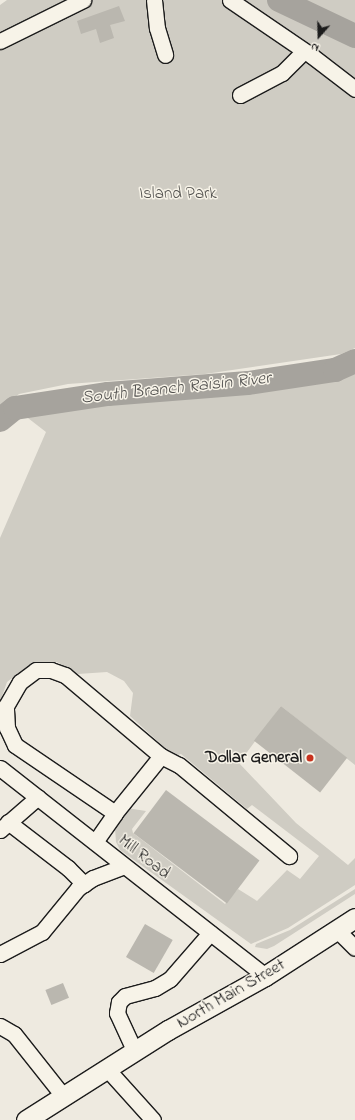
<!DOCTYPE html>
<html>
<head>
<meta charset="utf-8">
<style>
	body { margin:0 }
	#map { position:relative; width:355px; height:1120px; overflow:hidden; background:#eeeae0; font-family:"Indie Flower",sans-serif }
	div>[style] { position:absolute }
	.green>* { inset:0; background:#cfccc3 }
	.river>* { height:24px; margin:-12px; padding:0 12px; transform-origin:12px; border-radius:12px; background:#a6a39d }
	.building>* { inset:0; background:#bab7af; transform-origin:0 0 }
	.roads { filter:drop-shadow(1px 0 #1c1c1c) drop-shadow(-1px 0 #1c1c1c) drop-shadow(0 1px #1c1c1c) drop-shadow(0 -1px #1c1c1c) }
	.minor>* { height:15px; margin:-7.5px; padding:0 7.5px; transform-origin:7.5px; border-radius:7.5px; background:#f7f3e8 }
	.major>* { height:19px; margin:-9.5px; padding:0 9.5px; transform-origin:9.5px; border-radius:9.5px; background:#f7f3e8 }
	.dots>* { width:11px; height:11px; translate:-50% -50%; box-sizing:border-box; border:2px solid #f7f3e8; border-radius:50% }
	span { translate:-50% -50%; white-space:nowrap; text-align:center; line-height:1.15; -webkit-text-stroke:3px #f7f3e8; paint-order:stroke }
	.park-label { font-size:17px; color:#52514e }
	.poi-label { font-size:17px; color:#1c1c1c; font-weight:700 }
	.right { translate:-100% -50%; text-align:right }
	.street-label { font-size:17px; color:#1c1c1c }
	.water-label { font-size:18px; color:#535250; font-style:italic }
	.north { position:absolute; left:299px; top:16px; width:40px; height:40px; -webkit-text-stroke:3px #f7f3e8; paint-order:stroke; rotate:200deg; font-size:11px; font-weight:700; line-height:16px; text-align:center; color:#1c1c1c }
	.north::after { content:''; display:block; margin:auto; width:14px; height:18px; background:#1c1c1c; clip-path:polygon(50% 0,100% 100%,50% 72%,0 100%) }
</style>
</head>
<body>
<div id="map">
	<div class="green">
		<div style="clip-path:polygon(7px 0,355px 0,355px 348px,341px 354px,205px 374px,68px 384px,19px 394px,0 409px,0 5px)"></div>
		<div style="clip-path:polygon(355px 361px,355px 765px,281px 706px,239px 763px,296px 823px,348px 865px,355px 858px,355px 885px,288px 928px,251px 944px,120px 850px,116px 842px,115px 828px,127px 808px,146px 811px,132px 829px,133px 833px,225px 904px,238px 889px,257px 901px,287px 870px,300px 879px,319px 856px,252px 805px,247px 809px,181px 754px,174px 756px,130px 716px,133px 693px,124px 681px,107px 672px,78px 674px,57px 662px,33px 662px,7px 682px,0 702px,0 538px,46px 432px,15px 408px,108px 394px,248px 383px,335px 370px)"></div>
		<div style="clip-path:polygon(355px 889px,355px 894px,274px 946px,267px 949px,255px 947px,256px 944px,290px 930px)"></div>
	</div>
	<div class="river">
		<div style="left:279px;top:0;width:84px;rotate:25.3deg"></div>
		<div style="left:0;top:420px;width:19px;rotate:-39deg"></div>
		<div style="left:15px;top:408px;width:94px;rotate:-8.6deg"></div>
		<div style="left:108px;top:394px;width:140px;rotate:-4.5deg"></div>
		<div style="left:248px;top:383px;width:88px;rotate:-8.5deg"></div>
		<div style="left:335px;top:370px;width:22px;rotate:-24deg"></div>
	</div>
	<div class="building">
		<div style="clip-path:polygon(119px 6px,125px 21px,110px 25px,114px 38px,100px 43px,96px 29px,81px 34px,77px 21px)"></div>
		<div style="left:281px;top:706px;width:84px;height:44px;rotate:38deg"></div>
		<div style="left:166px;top:790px;width:117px;height:54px;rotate:37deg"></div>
		<div style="left:145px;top:924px;width:32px;height:38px;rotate:30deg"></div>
		<div style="left:63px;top:983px;width:16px;height:19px;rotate:68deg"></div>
	</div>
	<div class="roads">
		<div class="minor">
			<div style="left:154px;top:0;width:28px;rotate:84deg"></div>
			<div style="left:157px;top:28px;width:28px;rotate:73deg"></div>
			<div style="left:230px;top:0;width:99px;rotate:34.3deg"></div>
			<div style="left:312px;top:56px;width:54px;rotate:37.5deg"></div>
			<div style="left:0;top:41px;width:93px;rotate:-26.3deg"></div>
			<div style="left:240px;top:95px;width:47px;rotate:-27.6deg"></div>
			<div style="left:282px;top:73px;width:31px;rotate:-45deg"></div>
			<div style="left:161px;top:756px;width:73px;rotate:128.9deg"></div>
			<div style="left:115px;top:813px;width:121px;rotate:-145.8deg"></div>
			<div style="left:15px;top:745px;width:19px;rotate:-115deg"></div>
			<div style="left:7px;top:728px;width:22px;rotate:-93deg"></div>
			<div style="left:6px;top:706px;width:28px;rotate:-60deg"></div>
			<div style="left:20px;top:682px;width:20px;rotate:-37deg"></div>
			<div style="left:36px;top:670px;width:15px"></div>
			<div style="left:51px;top:670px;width:15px;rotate:20deg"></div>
			<div style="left:65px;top:675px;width:126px;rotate:40.2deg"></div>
			<div style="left:161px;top:756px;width:20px;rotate:27deg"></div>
			<div style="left:179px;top:765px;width:143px;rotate:39.6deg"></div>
			<div style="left:0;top:768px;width:337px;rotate:38.1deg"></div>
			<div style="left:8px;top:822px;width:76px;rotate:37.5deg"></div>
			<div style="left:68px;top:868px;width:23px;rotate:45deg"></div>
			<div style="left:0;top:830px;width:50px;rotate:-41deg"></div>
			<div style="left:95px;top:842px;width:35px;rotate:-55deg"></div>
			<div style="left:337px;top:930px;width:25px;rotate:45deg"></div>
			<div style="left:0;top:954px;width:47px;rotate:-27.6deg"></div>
			<div style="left:42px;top:932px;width:57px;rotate:-50.7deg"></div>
			<div style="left:78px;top:888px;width:18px;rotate:-34deg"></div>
			<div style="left:93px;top:878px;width:33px;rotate:-21deg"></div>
			<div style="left:0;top:1026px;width:16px;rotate:30deg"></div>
			<div style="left:14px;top:1034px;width:80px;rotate:51.6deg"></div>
			<div style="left:135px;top:1052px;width:43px;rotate:-114.8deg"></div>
			<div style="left:117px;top:1013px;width:11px;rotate:-80deg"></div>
			<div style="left:119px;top:1002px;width:8px;rotate:-45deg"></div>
			<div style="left:125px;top:996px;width:31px;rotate:-15deg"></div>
			<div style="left:155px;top:988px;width:17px;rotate:-31deg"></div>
			<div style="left:170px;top:979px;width:61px;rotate:-49deg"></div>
			<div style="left:108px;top:1070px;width:67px;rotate:48deg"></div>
		</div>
		<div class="major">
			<div style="left:26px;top:1120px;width:168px;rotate:-32.4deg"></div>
			<div style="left:168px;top:1030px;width:111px;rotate:-29.1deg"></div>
			<div style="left:265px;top:976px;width:107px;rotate:-32.8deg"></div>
		</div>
	</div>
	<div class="dots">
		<div style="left:310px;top:758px;background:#c8321e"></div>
	</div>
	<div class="park-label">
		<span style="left:178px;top:194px">Island Park</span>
	</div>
	<div class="poi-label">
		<span class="right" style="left:302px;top:758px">Dollar General</span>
	</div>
	<div class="street-label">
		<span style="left:144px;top:857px;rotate:38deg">Mill Road</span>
		<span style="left:231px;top:994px;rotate:-30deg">North Main Street</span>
	</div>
	<div class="water-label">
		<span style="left:176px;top:389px;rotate:-6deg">South Branch Raisin River</span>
	</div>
	<div class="north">N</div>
</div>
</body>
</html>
